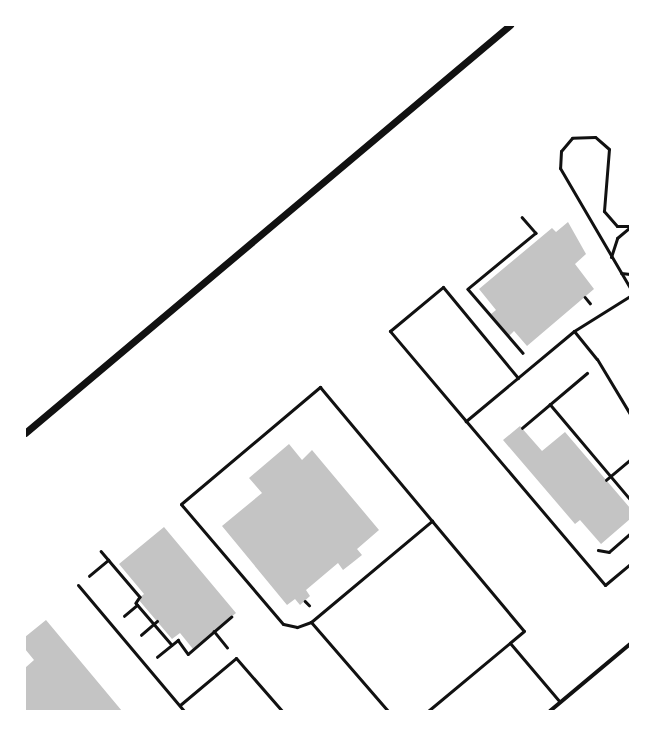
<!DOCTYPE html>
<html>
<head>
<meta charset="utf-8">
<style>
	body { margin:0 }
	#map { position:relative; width:655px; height:736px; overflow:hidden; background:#fff; font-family:"Exo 2",sans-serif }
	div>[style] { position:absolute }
	.building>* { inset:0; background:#c4c4c4 }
	.path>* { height:2.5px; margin:-1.25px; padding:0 1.25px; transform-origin:1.25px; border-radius:1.25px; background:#111 }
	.service>* { height:3px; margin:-1.5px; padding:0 1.5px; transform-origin:1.5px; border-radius:1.5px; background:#111 }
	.minor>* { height:4px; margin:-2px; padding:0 2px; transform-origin:2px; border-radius:2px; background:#111 }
	.tertiary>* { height:7px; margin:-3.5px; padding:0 3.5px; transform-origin:3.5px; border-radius:3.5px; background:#111 }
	span { translate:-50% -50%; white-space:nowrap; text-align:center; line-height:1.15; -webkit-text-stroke:3px #fff; paint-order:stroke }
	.frame { position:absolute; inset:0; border:26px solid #fff; pointer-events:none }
</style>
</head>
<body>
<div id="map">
	<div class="building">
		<div style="clip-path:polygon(568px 222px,586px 254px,575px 264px,594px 289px,527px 346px,514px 331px,509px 336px,491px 314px,496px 310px,479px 289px,552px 228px,556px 232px)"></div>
		<div style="clip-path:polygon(520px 426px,542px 451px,565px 432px,630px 508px,630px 519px,601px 544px,580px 520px,575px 524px,503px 440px)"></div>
		<div style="clip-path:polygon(289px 444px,302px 460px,312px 450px,379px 530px,357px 549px,362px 555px,352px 563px,343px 570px,338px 563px,306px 590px,310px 596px,300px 605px,295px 599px,287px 605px,222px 526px,262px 493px,249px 478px)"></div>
		<div style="clip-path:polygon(164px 527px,236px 613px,193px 649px,180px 633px,172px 639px,138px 599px,144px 594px,119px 564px)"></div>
		<div style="clip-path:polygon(46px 620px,122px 711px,25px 711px,25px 668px,34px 660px,25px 649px,25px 637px)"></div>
	</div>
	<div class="path">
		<div style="left:522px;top:217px;width:21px;rotate:49deg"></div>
		<div style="left:536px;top:233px;width:88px;rotate:140.5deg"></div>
		<div style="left:468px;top:289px;width:84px;rotate:49.3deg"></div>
		<div style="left:585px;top:297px;width:8px;rotate:50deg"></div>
		<div style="left:550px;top:404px;width:124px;rotate:49.9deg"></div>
		<div style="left:522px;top:428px;width:85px;rotate:-40.2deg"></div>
		<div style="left:606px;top:480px;width:31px;rotate:-40deg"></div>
		<div style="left:598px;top:550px;width:11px;rotate:10deg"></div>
		<div style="left:609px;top:552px;width:28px;rotate:-41deg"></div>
		<div style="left:101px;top:551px;width:60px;rotate:49.7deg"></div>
		<div style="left:140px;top:597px;width:7px;rotate:124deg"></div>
		<div style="left:136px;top:603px;width:55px;rotate:49.4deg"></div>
		<div style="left:89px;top:576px;width:25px;rotate:-40deg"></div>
		<div style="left:305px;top:601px;width:6px;rotate:45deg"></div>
		<div style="left:124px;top:616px;width:17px;rotate:-40deg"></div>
		<div style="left:214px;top:631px;width:21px;rotate:51deg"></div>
		<div style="left:141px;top:635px;width:21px;rotate:-41deg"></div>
		<div style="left:157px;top:657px;width:27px;rotate:-39deg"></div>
		<div style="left:178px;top:640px;width:17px;rotate:54deg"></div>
		<div style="left:188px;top:654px;width:57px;rotate:-40.7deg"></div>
	</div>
	<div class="service">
		<div style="left:630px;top:226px;width:13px;rotate:180deg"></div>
		<div style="left:617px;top:226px;width:20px;rotate:-131deg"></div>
		<div style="left:604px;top:211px;width:62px;rotate:-85.4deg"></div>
		<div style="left:609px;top:149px;width:18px;rotate:-139deg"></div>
		<div style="left:595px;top:137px;width:23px;rotate:178deg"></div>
		<div style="left:572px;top:138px;width:17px;rotate:130deg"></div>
		<div style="left:561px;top:151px;width:17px;rotate:93deg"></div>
		<div style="left:560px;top:168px;width:139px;rotate:59.7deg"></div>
		<div style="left:611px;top:257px;width:20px;rotate:-72deg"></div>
		<div style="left:617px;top:238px;width:17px;rotate:-40deg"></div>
		<div style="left:621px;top:273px;width:9px;rotate:6deg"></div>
		<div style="left:630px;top:296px;width:66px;rotate:148deg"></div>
		<div style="left:574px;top:331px;width:141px;rotate:140.2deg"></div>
		<div style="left:466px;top:421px;width:215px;rotate:49.7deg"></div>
		<div style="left:605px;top:585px;width:33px;rotate:-40deg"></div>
		<div style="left:574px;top:331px;width:36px;rotate:51deg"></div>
		<div style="left:597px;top:359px;width:64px;rotate:59deg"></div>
		<div style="left:466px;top:421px;width:118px;rotate:-130.2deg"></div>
		<div style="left:390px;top:331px;width:69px;rotate:-39.7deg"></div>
		<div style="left:443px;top:287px;width:118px;rotate:50.5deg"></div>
		<div style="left:78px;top:585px;width:165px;rotate:49.9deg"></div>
		<div style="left:311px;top:622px;width:15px;rotate:160deg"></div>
		<div style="left:297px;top:627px;width:14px;rotate:-168deg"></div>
		<div style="left:283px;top:624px;width:157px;rotate:-130.4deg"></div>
		<div style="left:181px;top:504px;width:182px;rotate:-40.1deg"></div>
		<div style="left:320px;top:387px;width:175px;rotate:50.1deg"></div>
		<div style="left:510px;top:643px;width:77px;rotate:49.7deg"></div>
		<div style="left:180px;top:705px;width:73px;rotate:-40deg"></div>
		<div style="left:236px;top:658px;width:70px;rotate:49deg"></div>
		<div style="left:388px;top:711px;width:118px;rotate:-130.9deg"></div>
		<div style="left:311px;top:622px;width:158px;rotate:-39.9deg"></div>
		<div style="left:432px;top:521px;width:143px;rotate:50.1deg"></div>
		<div style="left:524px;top:631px;width:125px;rotate:140.2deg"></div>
	</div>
	<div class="minor">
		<div style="left:550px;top:711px;width:104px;rotate:-39.9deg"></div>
	</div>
	<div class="tertiary">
		<div style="left:25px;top:433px;width:634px;rotate:-40.07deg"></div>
	</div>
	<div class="frame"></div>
</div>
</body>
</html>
